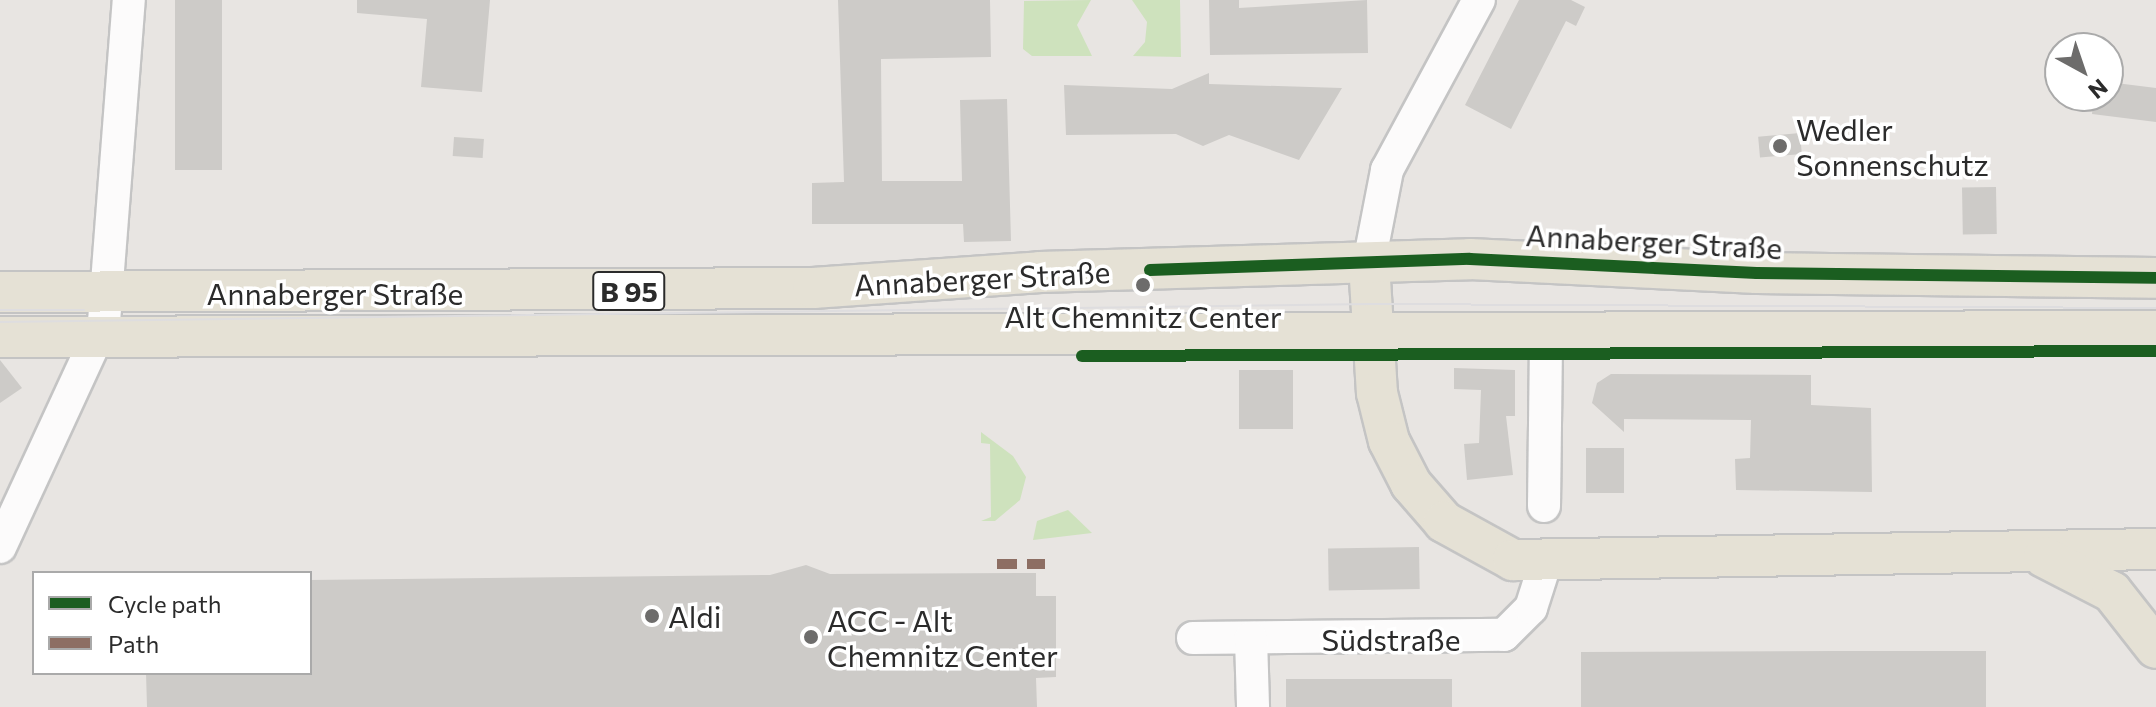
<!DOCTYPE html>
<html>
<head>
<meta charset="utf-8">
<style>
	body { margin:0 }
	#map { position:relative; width:2156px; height:707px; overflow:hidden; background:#e8e5e2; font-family:Commissioner,sans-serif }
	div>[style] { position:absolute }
	.green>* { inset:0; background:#cee2bd }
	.building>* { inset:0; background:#cdcbc8; transform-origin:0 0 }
	.roads { filter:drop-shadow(2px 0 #c4c4c4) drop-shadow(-2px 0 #c4c4c4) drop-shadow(0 2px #c4c4c4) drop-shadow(0 -2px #c4c4c4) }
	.minor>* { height:32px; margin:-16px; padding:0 16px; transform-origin:16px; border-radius:16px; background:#fcfbfb }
	.major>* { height:40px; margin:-20px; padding:0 20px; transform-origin:20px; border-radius:20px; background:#e5e1d5 }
	.tram>* { height:2px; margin:-1px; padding:0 1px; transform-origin:1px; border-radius:1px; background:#dedddf }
	.quiet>* { height:10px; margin-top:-5px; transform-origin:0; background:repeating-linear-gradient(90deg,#8d6e63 0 20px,transparent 0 30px) }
	.cycleway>* { height:12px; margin:-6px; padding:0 6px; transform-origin:6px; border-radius:6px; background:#1b5e20 }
	.dots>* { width:22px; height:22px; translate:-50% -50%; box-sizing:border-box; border:4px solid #fff; border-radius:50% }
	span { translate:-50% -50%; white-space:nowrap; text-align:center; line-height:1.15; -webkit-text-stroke:7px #fff; paint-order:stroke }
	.shield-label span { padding:2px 6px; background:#fff; border:2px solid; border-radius:6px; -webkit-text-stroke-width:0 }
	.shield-label { font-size:28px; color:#2b2b2b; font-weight:700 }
	.poi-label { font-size:30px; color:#2b2b2b }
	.left { translate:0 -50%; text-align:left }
	.street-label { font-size:30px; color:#2b2b2b }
	.legend { position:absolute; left:32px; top:571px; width:280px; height:104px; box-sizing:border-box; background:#fff; border:2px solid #aaa; margin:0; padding:10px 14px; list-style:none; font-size:24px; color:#2b2b2b }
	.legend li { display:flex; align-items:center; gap:16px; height:40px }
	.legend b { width:40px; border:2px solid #aaa }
	.north { position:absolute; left:2044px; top:32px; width:80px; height:80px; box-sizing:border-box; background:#fff; border:2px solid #aaa; border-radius:50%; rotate:140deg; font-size:22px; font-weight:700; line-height:32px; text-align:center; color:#2b2b2b }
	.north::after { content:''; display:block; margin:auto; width:28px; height:36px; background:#6d6c6b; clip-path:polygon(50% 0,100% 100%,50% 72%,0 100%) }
</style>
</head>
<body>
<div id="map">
	<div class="green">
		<div style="clip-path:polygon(1091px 0,1077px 25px,1092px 56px,1032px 56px,1023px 49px,1024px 1px)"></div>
		<div style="clip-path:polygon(1132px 0,1180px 0,1181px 57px,1133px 56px,1145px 42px,1147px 22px)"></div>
		<div style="clip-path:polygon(981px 432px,1013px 456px,1026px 477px,1020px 500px,995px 521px,981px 521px,991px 517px,990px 444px,981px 443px)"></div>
		<div style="clip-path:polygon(1068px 510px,1092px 533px,1033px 540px,1037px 521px)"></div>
	</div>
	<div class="building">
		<div style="left:175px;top:0;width:47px;height:170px"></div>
		<div style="clip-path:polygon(357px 0,490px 0,482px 92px,421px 87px,427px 19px,357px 13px)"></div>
		<div style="clip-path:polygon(838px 0,990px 0,991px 57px,881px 59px,882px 181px,962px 181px,960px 100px,1007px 99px,1011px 241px,964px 242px,963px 224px,812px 224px,812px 183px,844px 182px)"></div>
		<div style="clip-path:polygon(1209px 0,1239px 0,1239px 8px,1367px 0,1368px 53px,1210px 55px)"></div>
		<div style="clip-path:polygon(1519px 0,1571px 0,1585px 7px,1576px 26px,1566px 21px,1511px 129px,1465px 105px)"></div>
		<div style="clip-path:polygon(1209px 73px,1209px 84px,1342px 88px,1299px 160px,1229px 135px,1203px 146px,1176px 134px,1066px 135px,1064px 85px,1172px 89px)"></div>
		<div style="clip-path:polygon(2108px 82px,2156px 88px,2156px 122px,2092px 114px,2094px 96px,2108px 96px)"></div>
		<div style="left:1800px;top:133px;width:21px;height:42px;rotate:85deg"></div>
		<div style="left:454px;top:137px;width:30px;height:19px;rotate:4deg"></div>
		<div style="left:1996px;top:187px;width:47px;height:34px;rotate:89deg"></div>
		<div style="clip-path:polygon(0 360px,22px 388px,0 403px)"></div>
		<div style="clip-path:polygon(1454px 368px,1515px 370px,1515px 416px,1506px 416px,1513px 475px,1467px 480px,1464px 444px,1479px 443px,1481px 390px,1454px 389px)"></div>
		<div style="left:1239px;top:370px;width:54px;height:59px"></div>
		<div style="clip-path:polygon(1611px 374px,1811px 375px,1811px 405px,1871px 408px,1872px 492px,1736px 490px,1735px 459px,1750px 458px,1751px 420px,1624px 419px,1624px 432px,1592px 403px,1597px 383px)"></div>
		<div style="left:1624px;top:448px;width:45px;height:38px;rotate:90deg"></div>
		<div style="left:1419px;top:547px;width:42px;height:91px;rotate:89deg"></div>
		<div style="clip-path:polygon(806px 565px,830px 574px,1036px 573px,1036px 596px,1056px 596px,1056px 677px,1036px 678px,1037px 707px,147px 707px,146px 673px,310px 673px,310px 580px,770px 575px)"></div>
		<div style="clip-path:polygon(1837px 651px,1986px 651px,1986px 707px,1581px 707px,1581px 652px)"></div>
		<div style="left:1452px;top:679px;width:28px;height:166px;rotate:90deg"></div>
	</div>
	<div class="roads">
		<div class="minor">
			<div style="left:1369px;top:263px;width:95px;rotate:-79deg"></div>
			<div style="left:1387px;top:170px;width:193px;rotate:-61.6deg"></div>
			<div style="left:1544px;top:506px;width:171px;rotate:-89.3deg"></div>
			<div style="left:0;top:547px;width:248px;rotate:-65.2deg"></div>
			<div style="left:104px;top:322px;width:323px;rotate:-85.6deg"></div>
			<div style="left:1193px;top:638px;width:311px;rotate:-0.6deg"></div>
			<div style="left:1504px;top:635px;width:38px;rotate:-45deg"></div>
			<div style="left:1531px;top:608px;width:46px;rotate:-72.3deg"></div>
			<div style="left:1251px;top:638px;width:69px;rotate:88.3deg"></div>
		</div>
		<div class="major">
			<div style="left:1369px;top:263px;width:130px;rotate:86.5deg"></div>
			<div style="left:1377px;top:393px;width:49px;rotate:76deg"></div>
			<div style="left:1389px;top:441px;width:48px;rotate:62.9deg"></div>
			<div style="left:1411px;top:484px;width:50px;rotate:49deg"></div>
			<div style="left:1444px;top:522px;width:79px;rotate:28.8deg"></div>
			<div style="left:1513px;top:560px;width:643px;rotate:-0.98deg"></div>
			<div style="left:0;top:292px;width:813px;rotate:-0.28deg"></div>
			<div style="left:813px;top:288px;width:228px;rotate:-4deg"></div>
			<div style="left:1040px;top:272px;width:430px;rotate:-1.7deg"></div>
			<div style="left:1470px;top:259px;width:287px;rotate:2.8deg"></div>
			<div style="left:1757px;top:273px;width:399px;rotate:0.7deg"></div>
			<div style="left:0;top:337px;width:2156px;rotate:-0.16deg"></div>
			<div style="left:2044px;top:557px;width:76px;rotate:27.2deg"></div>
			<div style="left:2112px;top:592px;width:71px;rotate:51.8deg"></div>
		</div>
	</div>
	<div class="tram">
		<div style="left:0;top:310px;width:84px"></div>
		<div style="left:0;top:322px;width:1370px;rotate:-0.75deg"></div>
		<div style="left:1370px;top:304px;width:786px;rotate:0.29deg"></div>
	</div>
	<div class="quiet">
		<div style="left:997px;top:564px;width:48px"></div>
	</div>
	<div class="cycleway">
		<div style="left:1150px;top:270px;width:320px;rotate:-2deg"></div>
		<div style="left:1470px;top:259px;width:287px;rotate:2.8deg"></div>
		<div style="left:1757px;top:273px;width:399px;rotate:0.7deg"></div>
		<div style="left:1082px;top:356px;width:1074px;rotate:-0.27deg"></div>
	</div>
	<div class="dots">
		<div style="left:1780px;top:146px;background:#6d6c6b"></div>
		<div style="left:1143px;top:285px;background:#6d6c6b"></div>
		<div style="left:652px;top:616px;background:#6d6c6b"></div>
		<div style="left:811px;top:637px;background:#6d6c6b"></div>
	</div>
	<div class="shield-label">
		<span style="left:629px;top:291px">B 95</span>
	</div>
	<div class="poi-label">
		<span class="left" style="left:1796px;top:146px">Wedler<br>Sonnenschutz</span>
		<span style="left:1143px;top:316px">Alt Chemnitz Center</span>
		<span class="left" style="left:668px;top:616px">Aldi</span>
		<span class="left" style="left:827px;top:637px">ACC - Alt<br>Chemnitz Center</span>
	</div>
	<div class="street-label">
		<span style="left:1654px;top:241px;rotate:3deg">Annaberger Straße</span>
		<span style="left:982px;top:278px;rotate:-3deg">Annaberger Straße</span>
		<span style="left:335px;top:293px">Annaberger Straße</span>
		<span style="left:1391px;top:639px">Südstraße</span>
	</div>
	<ul class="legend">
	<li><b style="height:10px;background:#1b5e20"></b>Cycle path</li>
	<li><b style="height:10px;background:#8d6e63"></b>Path</li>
	</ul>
	<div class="north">N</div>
</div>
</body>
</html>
